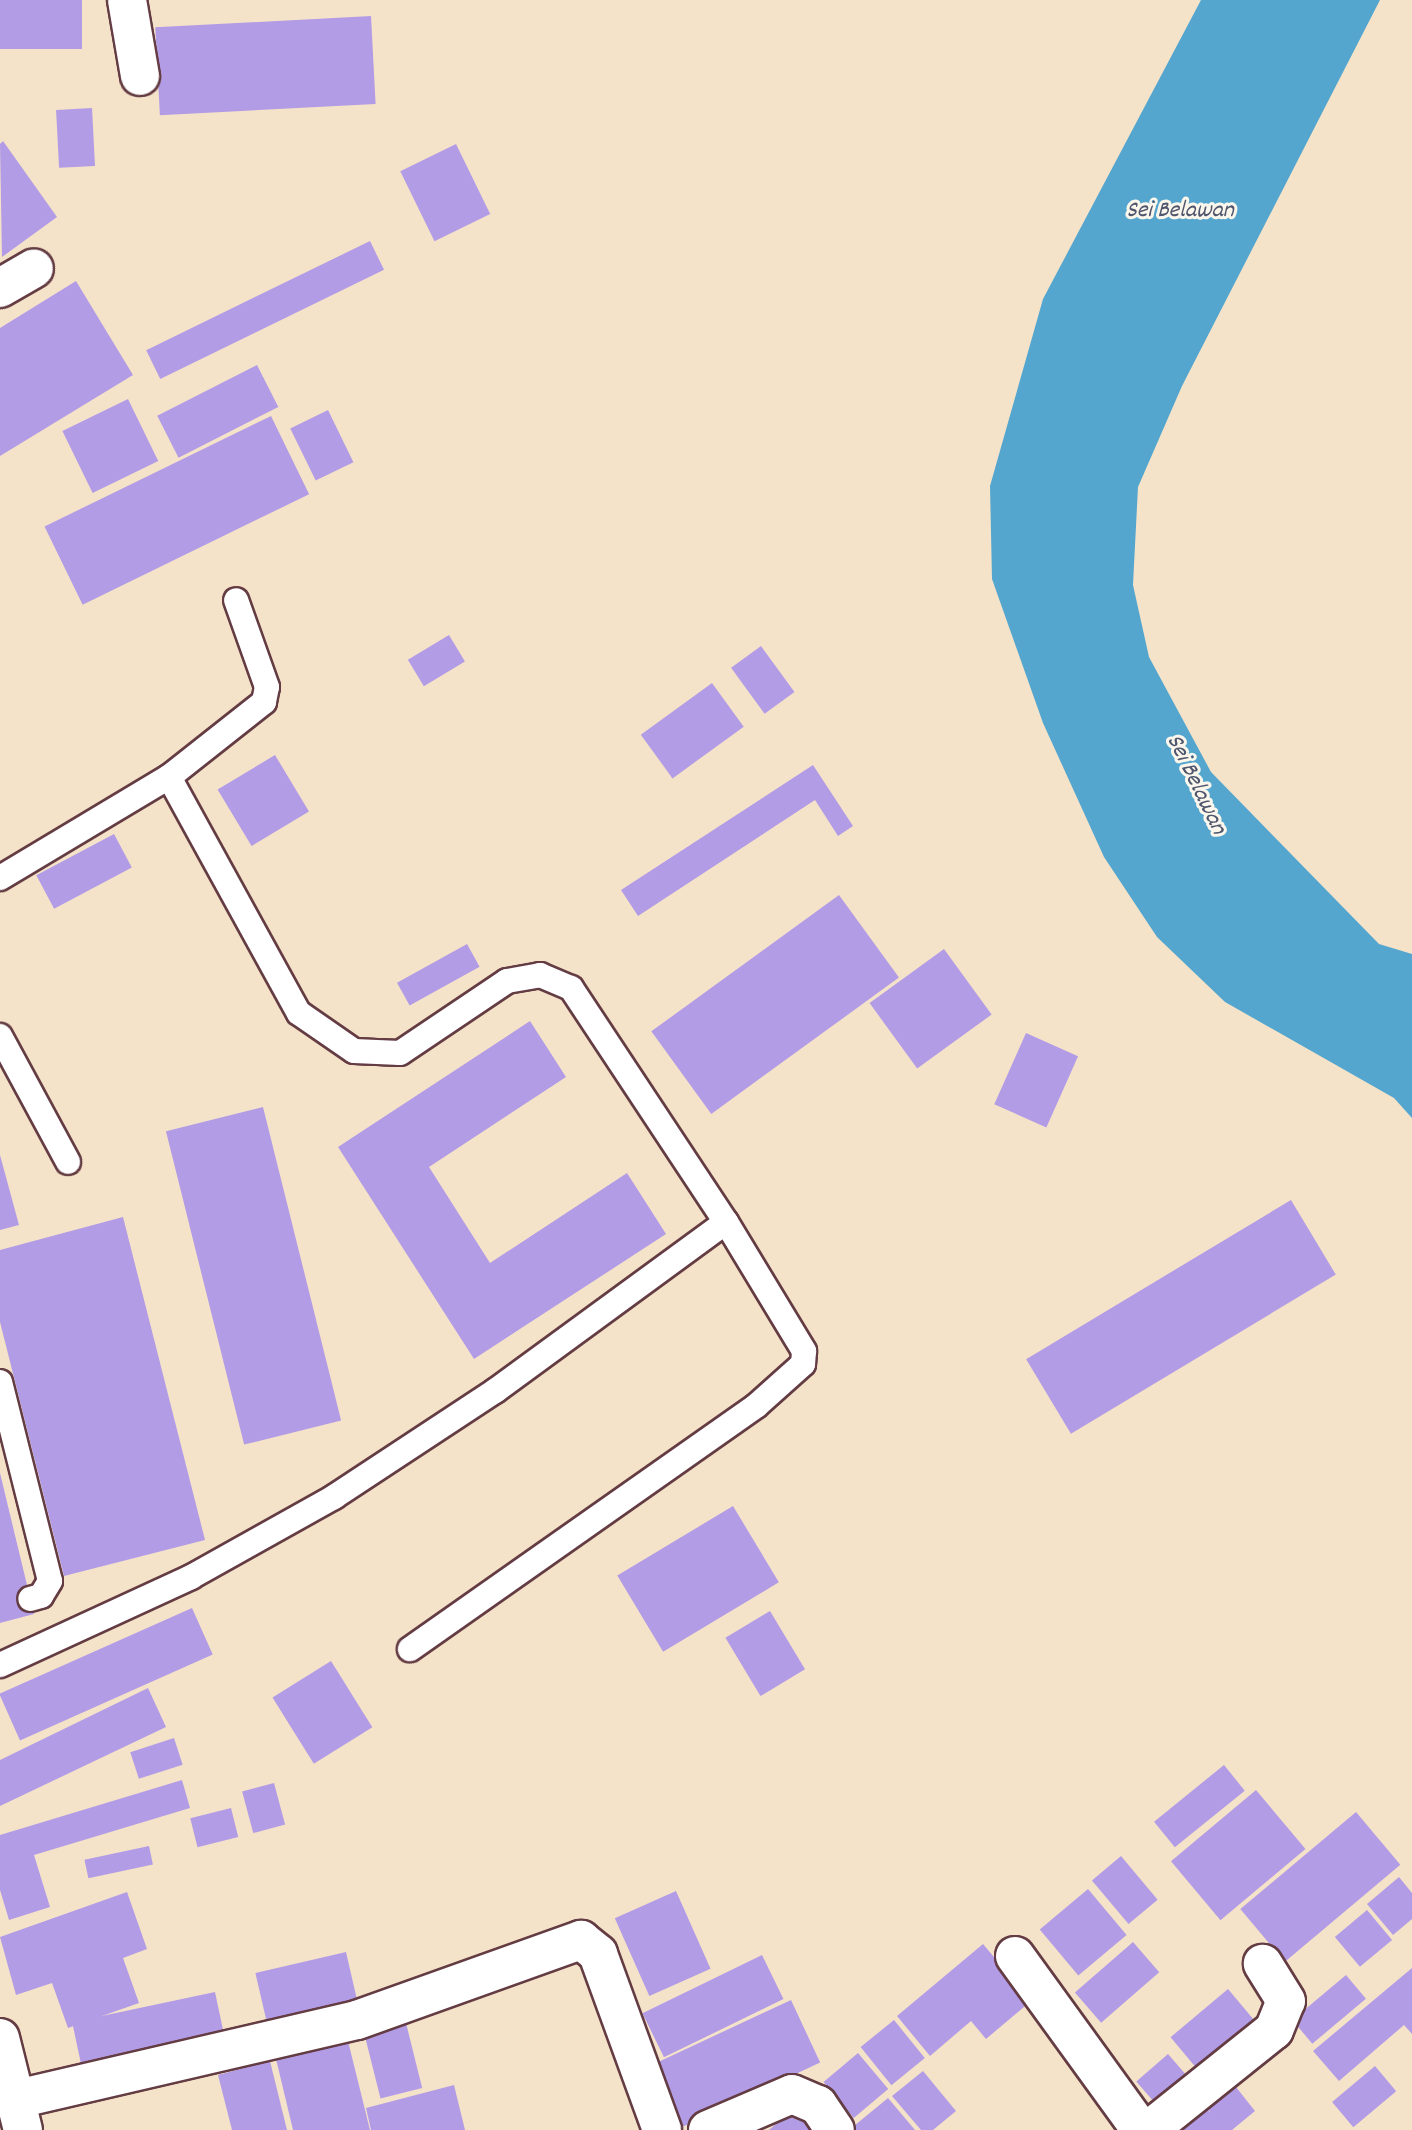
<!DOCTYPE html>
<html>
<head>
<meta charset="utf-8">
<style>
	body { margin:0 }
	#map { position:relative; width:1412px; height:2130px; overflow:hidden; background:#f5e3c9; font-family:Dekko,sans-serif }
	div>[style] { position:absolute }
	.water>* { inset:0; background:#54a6cf }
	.building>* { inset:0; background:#b39ce6; transform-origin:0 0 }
	.roads { filter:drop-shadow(2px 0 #643c43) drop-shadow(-2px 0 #643c43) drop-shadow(0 2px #643c43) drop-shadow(0 -2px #643c43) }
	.service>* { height:24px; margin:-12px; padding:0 12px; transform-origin:12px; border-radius:12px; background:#fff }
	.minor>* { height:38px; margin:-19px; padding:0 19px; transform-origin:19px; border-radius:19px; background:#fff }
	.primary>* { height:38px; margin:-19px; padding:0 19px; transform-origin:19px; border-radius:19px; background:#fff }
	span { translate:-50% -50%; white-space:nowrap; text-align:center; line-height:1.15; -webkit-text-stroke:6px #fbf7ec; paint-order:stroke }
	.water-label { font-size:24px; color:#4e556d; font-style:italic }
</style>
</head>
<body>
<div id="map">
	<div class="water">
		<div style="clip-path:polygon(1201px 0,1380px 0,1182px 386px,1138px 487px,1133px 585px,1149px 657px,1211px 772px,1379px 944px,1412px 954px,1412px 1118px,1394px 1098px,1225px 1002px,1157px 937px,1104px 857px,1043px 723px,992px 579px,990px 486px,1043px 299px)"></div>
	</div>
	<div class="building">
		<div style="left:0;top:0;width:82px;height:49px"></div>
		<div style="left:371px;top:16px;width:88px;height:216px;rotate:87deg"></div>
		<div style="left:92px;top:108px;width:58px;height:36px;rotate:87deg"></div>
		<div style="clip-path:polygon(3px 141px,57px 217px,2px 257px,0 144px)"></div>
		<div style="left:456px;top:144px;width:78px;height:62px;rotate:64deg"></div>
		<div style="left:370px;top:241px;width:32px;height:249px;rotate:64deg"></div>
		<div style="clip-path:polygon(76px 281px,133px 375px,0 456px,0 328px)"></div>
		<div style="left:257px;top:365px;width:47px;height:112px;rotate:63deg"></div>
		<div style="left:128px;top:399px;width:69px;height:73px;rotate:64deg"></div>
		<div style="left:328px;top:410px;width:58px;height:42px;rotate:64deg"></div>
		<div style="left:271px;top:416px;width:87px;height:252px;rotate:64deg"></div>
		<div style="left:449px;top:635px;width:31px;height:48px;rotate:59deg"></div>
		<div style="left:761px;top:646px;width:57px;height:37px;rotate:54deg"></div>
		<div style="left:712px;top:683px;width:54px;height:88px;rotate:54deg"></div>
		<div style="left:275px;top:755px;width:66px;height:67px;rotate:59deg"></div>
		<div style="clip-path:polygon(813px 765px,853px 826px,838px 836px,815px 800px,638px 916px,621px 890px)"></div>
		<div style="left:114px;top:834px;width:38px;height:88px;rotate:62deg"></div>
		<div style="left:839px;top:895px;width:102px;height:232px;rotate:54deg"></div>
		<div style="left:467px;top:944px;width:26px;height:80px;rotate:61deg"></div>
		<div style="left:944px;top:949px;width:81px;height:92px;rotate:54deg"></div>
		<div style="clip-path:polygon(530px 1021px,566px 1077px,429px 1167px,490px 1263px,627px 1173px,666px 1234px,474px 1359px,338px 1147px)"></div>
		<div style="left:1026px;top:1033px;width:57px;height:78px;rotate:24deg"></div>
		<div style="left:263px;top:1107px;width:323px;height:100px;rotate:76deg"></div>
		<div style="clip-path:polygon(0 1155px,19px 1225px,0 1230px)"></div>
		<div style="left:1291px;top:1200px;width:87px;height:309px;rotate:59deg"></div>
		<div style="clip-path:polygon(123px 1217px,205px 1540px,64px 1576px,0 1322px,0 1250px)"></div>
		<div style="clip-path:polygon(0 1473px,34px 1614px,0 1623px)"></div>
		<div style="left:733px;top:1506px;width:89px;height:135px;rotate:59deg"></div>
		<div style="left:192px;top:1608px;width:51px;height:211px;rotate:66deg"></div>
		<div style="left:770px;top:1611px;width:68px;height:52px;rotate:59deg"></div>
		<div style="left:331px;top:1661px;width:78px;height:69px;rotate:58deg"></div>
		<div style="clip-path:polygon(148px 1688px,166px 1727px,0 1806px,0 1760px)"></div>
		<div style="left:174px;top:1738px;width:28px;height:46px;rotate:72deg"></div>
		<div style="left:1224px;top:1765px;width:33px;height:90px;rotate:51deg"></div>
		<div style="clip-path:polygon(182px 1780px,190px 1808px,34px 1855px,50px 1907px,9px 1920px,0 1890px,0 1835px)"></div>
		<div style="left:274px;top:1783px;width:43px;height:33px;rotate:75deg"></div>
		<div style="left:1256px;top:1790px;width:77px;height:111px;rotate:50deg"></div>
		<div style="left:231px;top:1808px;width:30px;height:42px;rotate:76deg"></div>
		<div style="left:1356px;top:1812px;width:69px;height:151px;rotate:50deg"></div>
		<div style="left:149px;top:1846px;width:19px;height:66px;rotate:78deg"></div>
		<div style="left:1121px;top:1856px;width:57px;height:38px;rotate:50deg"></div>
		<div style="clip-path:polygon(1399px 1877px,1412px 1893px,1412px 1919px,1393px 1935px,1367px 1904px)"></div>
		<div style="left:1088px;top:1889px;width:60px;height:63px;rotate:50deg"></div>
		<div style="left:676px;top:1891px;width:85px;height:67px;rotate:66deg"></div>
		<div style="clip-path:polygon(127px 1892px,147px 1949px,123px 1958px,139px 2003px,68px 2028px,52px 1983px,16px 1995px,0 1937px)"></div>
		<div style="left:1367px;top:1910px;width:39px;height:42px;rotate:50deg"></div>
		<div style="left:1133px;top:1942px;width:40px;height:77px;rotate:49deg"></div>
		<div style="clip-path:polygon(983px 1944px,1031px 2001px,986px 2039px,971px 2021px,930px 2056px,897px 2016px)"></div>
		<div style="left:346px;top:1952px;width:61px;height:93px;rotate:77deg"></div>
		<div style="left:762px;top:1955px;width:49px;height:133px;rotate:64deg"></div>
		<div style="clip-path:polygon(1412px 1968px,1412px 2034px,1404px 2025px,1339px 2081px,1313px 2051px)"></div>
		<div style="left:1346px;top:1975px;width:31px;height:70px;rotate:50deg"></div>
		<div style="left:1228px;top:1989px;width:47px;height:75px;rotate:50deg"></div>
		<div style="left:215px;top:1992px;width:42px;height:146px;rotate:78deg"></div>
		<div style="left:791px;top:2000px;width:69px;height:153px;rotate:65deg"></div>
		<div style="left:894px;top:2020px;width:49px;height:43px;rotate:51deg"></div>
		<div style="left:406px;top:2023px;width:67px;height:43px;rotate:76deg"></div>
		<div style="clip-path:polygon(348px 2041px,370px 2130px,293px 2130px,276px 2059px)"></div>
		<div style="left:858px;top:2053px;width:47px;height:45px;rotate:50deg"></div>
		<div style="left:1168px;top:2054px;width:35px;height:42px;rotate:49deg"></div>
		<div style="clip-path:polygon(270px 2061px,287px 2130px,232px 2130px,218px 2075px)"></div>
		<div style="left:1375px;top:2066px;width:33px;height:56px;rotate:50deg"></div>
		<div style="clip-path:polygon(923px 2071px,956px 2111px,933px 2130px,921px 2130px,892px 2096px)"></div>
		<div style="clip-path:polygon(1232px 2082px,1255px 2111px,1232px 2130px,1177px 2130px,1205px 2107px,1211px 2113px,1205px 2105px)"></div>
		<div style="clip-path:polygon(454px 2085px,465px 2130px,371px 2130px,366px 2108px)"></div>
		<div style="clip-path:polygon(888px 2098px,915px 2130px,849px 2130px)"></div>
		<div style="clip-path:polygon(797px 2106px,817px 2130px,769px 2130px)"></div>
	</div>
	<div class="roads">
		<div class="service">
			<div style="left:169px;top:777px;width:121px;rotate:-38.3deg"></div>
			<div style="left:264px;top:702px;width:15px;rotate:-79deg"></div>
			<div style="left:267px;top:687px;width:92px;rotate:-109.6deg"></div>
			<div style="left:0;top:878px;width:197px;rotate:-30.9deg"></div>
			<div style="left:169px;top:777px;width:269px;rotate:61.2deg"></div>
			<div style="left:299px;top:1013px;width:67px;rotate:34.6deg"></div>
			<div style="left:354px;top:1051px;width:46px;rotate:2.5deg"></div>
			<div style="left:400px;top:1053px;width:129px;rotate:-33.9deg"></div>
			<div style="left:507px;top:981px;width:34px;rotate:-10deg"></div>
			<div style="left:540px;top:975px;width:34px;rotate:23deg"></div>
			<div style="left:571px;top:988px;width:281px;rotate:56.5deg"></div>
			<div style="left:0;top:1036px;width:143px;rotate:61.6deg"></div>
			<div style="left:0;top:1382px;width:205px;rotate:75.9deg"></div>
			<div style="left:50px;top:1581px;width:17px;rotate:121deg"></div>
			<div style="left:41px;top:1596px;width:11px;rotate:165deg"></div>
			<div style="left:0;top:1665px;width:210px;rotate:-24.7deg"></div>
			<div style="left:191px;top:1577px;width:164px;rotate:-29.2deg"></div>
			<div style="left:334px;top:1497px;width:193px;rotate:-33.4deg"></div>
			<div style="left:495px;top:1391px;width:286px;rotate:-36.2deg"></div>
			<div style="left:726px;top:1222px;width:151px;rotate:58.8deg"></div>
			<div style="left:804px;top:1351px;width:13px;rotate:94deg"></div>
			<div style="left:803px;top:1364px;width:63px;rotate:138.2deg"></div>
			<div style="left:756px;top:1406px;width:423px;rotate:144.9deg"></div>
		</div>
		<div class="minor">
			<div style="left:127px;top:0;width:77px;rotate:80.3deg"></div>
			<div style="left:0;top:288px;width:39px;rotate:-30deg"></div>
			<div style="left:1015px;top:1956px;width:215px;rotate:54.1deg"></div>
			<div style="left:17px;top:2099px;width:349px;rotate:-13.1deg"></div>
			<div style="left:357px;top:2020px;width:238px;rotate:-19.7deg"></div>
			<div style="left:581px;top:1940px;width:22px;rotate:39deg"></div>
			<div style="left:598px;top:1954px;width:187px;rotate:70deg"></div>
			<div style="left:708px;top:2130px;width:91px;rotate:-23.2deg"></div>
			<div style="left:792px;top:2094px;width:28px;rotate:23deg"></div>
			<div style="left:818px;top:2105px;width:30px;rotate:56deg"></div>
			<div style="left:1149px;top:2130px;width:160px;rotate:-38.7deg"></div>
			<div style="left:1274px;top:2030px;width:31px;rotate:-68deg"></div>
			<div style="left:1286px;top:2001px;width:44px;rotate:-121.9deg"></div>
		</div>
		<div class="primary">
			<div style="left:0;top:2038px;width:95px;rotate:76deg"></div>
		</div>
	</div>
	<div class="water-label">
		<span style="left:1180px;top:212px">Sei Belawan</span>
		<span style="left:1195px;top:785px;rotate:64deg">Sei Belawan</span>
	</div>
</div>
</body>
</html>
